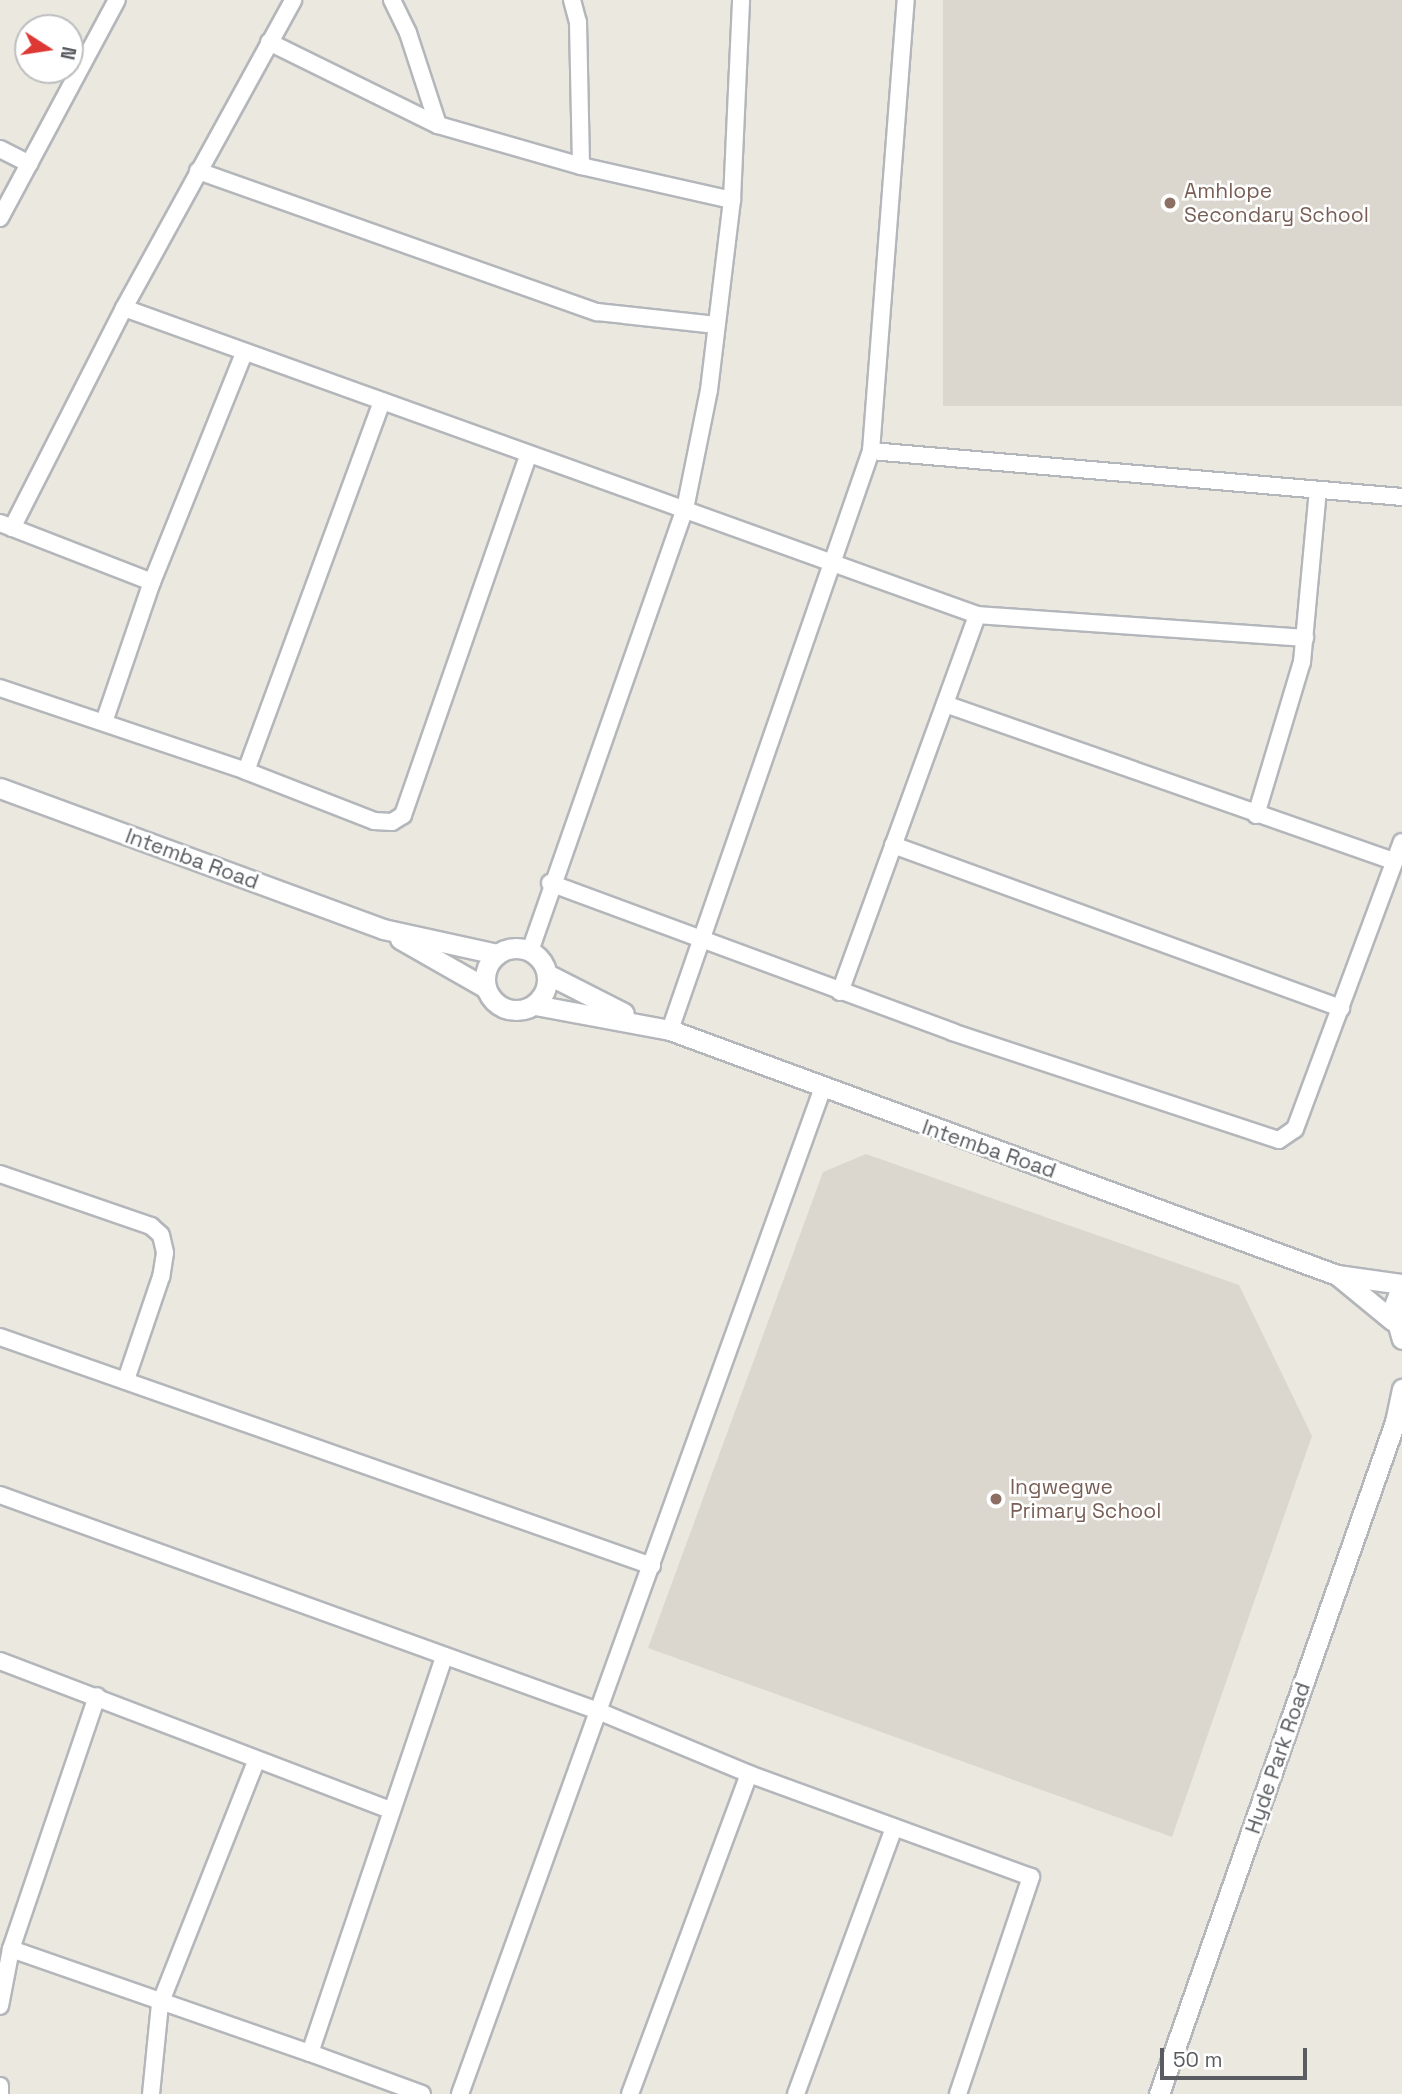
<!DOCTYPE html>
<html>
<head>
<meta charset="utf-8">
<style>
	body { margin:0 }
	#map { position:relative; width:1402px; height:2094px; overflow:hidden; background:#ebe8e0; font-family:"Space Grotesk",sans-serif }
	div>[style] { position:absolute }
	.education>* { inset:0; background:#dbd7ce; transform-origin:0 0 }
	.roads { filter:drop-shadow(2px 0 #b3b6ba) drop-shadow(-2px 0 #b3b6ba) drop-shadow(0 2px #b3b6ba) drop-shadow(0 -2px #b3b6ba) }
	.minor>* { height:16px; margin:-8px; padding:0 8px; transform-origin:8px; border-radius:8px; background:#fff }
	.tertiary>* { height:19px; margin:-9.5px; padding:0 9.5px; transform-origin:9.5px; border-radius:9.5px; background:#fff }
	.tertiary>.ring { margin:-9.5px; padding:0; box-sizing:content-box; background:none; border:19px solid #fff; border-radius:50% }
	.dots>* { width:19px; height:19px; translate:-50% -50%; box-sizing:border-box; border:4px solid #fff; border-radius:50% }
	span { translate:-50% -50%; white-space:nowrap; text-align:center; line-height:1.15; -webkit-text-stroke:5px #fff; paint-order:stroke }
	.education-label { font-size:21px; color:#785e54 }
	.left { translate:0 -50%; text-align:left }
	.street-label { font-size:21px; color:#595c60 }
	.north { position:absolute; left:14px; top:14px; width:70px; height:70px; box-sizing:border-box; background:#fff; border:2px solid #bdbebf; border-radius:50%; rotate:102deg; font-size:19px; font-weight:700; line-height:28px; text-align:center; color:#595c60 }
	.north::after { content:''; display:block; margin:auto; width:24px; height:32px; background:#dd3833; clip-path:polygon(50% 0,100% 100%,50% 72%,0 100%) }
	.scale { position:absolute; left:1160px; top:2048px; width:147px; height:32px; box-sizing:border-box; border:4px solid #595c60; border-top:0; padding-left:9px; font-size:21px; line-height:24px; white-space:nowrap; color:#595c60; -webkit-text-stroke:5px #fff; paint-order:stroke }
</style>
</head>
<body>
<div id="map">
	<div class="education">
		<div style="left:943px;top:0;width:459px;height:406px"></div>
		<div style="clip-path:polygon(866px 1154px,1239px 1285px,1312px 1436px,1172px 1837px,648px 1648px,823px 1172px)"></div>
	</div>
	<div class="roads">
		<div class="minor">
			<div style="left:392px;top:0;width:37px;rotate:64deg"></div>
			<div style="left:408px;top:33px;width:97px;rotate:71.9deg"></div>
			<div style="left:572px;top:0;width:23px;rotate:75deg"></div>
			<div style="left:578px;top:22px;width:144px;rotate:88.8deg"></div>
			<div style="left:269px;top:42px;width:188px;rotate:26.2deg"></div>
			<div style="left:438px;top:125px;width:149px;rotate:16deg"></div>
			<div style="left:581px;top:166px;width:155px;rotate:12.7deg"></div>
			<div style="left:0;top:149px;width:33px;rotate:27deg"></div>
			<div style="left:198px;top:171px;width:423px;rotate:19.5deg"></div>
			<div style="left:597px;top:312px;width:120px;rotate:6.2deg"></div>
			<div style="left:0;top:218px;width:247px;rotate:-61.8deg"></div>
			<div style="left:124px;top:308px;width:907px;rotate:19.79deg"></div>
			<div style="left:977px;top:615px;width:329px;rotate:4deg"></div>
			<div style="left:871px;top:451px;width:533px;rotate:4.95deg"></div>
			<div style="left:0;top:523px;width:163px;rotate:21.2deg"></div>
			<div style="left:12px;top:528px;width:247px;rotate:-63deg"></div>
			<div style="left:124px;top:308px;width:351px;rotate:-61.2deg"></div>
			<div style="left:0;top:688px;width:260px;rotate:18.6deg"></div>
			<div style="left:246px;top:771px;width:137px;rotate:21.3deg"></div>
			<div style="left:374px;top:821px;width:18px;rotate:3deg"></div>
			<div style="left:392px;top:822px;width:13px;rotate:-32deg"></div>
			<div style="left:403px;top:815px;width:382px;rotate:-70.8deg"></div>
			<div style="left:945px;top:704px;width:476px;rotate:19.3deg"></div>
			<div style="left:104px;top:722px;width:148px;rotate:-71.1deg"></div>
			<div style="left:152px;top:582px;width:247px;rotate:-68.1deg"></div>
			<div style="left:246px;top:771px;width:394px;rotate:-69.8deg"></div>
			<div style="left:1256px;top:815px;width:160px;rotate:-73.3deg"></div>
			<div style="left:1302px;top:662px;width:172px;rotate:-84.7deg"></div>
			<div style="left:893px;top:845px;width:477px;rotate:20deg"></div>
			<div style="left:550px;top:883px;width:429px;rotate:20.3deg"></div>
			<div style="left:952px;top:1032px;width:344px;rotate:18.3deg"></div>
			<div style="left:1279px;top:1140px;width:19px;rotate:-35deg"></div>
			<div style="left:1295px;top:1129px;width:306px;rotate:-69.6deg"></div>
			<div style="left:530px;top:951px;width:468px;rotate:-70.7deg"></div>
			<div style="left:685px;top:509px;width:121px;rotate:-78.6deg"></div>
			<div style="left:709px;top:390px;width:191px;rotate:-83.1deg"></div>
			<div style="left:732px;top:200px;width:200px;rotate:-87.4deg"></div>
			<div style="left:840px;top:992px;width:401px;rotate:-70deg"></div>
			<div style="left:670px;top:1030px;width:613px;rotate:-70.86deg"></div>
			<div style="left:871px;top:451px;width:452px;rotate:-85.6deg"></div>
			<div style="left:0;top:1174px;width:160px;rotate:19deg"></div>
			<div style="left:151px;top:1226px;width:13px;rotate:42deg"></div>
			<div style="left:161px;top:1235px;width:18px;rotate:77deg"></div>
			<div style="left:165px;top:1253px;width:24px;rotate:99deg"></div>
			<div style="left:161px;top:1277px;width:109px;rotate:108.8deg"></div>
			<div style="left:0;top:1337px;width:691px;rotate:19.35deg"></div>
			<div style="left:0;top:1495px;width:636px;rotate:19.86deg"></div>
			<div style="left:598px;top:1711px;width:164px;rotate:22.6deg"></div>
			<div style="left:749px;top:1774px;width:300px;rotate:20.1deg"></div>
			<div style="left:1031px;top:1877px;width:229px;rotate:108.6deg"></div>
			<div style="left:0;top:1661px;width:417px;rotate:20.9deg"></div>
			<div style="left:11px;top:1949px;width:317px;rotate:19.2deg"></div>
			<div style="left:0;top:2006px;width:58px;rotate:-79.1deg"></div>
			<div style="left:11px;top:1949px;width:267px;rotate:-71.2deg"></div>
			<div style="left:0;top:2086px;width:8px;rotate:90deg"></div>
			<div style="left:151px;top:2094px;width:90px;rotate:-84.3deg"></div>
			<div style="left:160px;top:2004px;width:260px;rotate:-68.4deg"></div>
			<div style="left:422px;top:2094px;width:119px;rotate:-159.9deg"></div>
			<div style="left:310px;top:2053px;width:419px;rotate:-71.3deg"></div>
			<div style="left:460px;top:2094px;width:1067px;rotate:-70.17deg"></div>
			<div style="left:630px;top:2094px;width:341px;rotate:-69.6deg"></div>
			<div style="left:796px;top:2094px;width:284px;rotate:-69.8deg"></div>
		</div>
		<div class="tertiary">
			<div style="left:0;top:788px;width:408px;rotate:20.2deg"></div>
			<div style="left:383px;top:929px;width:117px;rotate:12.4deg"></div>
			<div style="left:400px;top:939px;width:99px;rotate:29.7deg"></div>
			<div class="ring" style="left:485px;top:948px;width:43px;height:43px"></div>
			<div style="left:547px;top:974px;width:86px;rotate:26.9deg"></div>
			<div style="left:535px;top:1005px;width:137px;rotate:10.5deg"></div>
			<div style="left:670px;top:1030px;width:711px;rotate:20.17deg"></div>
			<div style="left:1337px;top:1275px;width:66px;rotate:7.9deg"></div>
			<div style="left:1337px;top:1275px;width:72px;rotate:39.4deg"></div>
			<div style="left:1402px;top:1285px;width:25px;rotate:111deg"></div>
			<div style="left:1393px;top:1308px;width:32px;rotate:74deg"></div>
			<div style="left:1159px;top:2094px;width:712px;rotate:-70.65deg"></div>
			<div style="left:1395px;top:1422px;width:34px;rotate:-78deg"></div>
		</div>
	</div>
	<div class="dots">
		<div style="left:1170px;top:203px;background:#8d6e63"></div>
		<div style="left:996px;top:1499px;background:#8d6e63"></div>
	</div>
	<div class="education-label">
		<span class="left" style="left:1184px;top:203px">Amhlope<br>Secondary School</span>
		<span class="left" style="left:1010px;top:1499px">Ingwegwe<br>Primary School</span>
	</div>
	<div class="street-label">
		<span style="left:192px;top:859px;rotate:20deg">Intemba Road</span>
		<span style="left:989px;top:1149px;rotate:19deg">Intemba Road</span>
		<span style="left:1278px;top:1758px;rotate:-71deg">Hyde Park Road</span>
	</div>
	<div class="north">N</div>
	<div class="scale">50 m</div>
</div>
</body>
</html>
